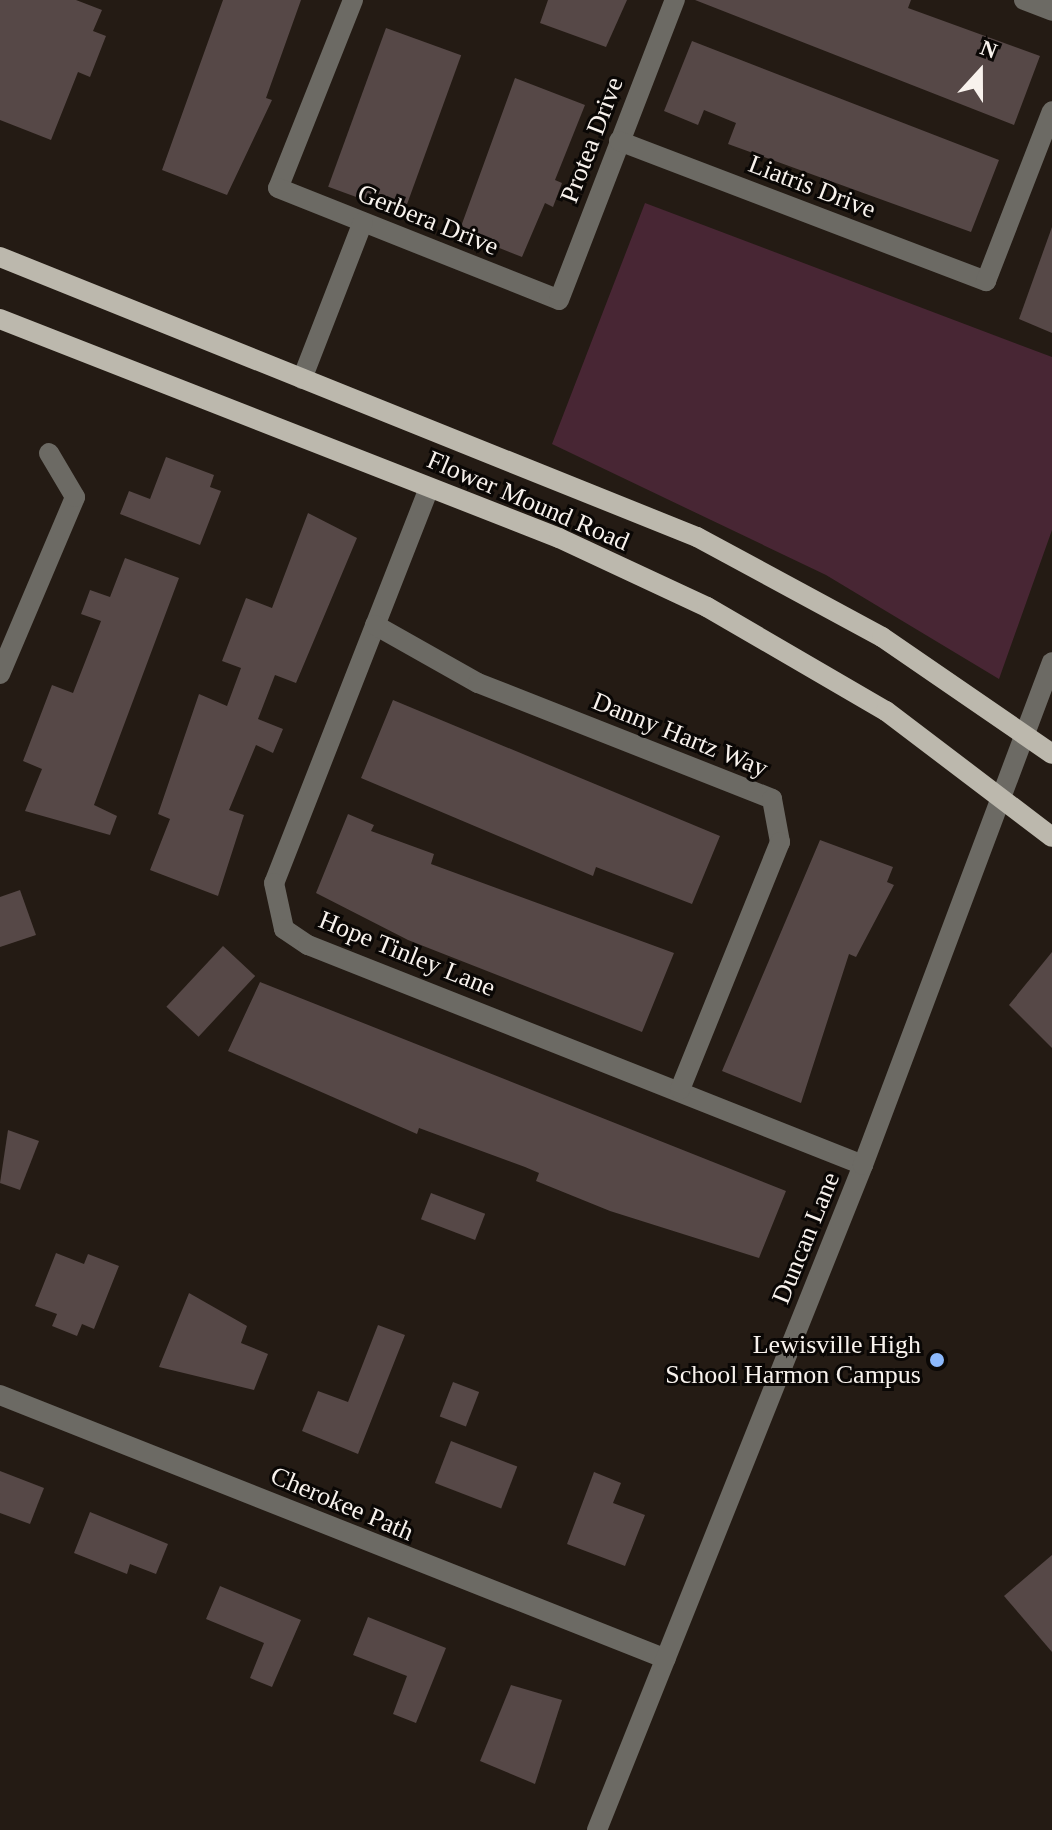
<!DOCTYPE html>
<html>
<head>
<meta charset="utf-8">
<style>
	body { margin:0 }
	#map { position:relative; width:1052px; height:1830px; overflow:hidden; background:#241b14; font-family:Georgia,serif }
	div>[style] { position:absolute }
	.green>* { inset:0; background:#482634 }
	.building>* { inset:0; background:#564847; transform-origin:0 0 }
	.minor>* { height:20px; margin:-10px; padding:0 10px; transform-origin:10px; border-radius:10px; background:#6c6a64 }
	.tertiary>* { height:20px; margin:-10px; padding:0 10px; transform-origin:10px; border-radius:10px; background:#6c6a64 }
	.primary>* { height:20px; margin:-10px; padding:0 10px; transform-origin:10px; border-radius:10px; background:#bcb8ad }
	.dots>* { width:22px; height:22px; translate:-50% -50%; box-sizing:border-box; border:4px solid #0a0705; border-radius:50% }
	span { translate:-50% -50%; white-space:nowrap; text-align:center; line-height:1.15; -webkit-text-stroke:6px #0a0705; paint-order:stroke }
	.street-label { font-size:26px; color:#f8f2ed }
	.poi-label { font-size:26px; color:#f8f2ed }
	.right { translate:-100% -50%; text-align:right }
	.north { position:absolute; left:940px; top:32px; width:80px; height:80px; -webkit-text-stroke:6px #0a0705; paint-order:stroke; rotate:21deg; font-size:22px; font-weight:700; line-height:32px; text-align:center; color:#f8f2ed }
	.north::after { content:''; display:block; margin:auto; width:28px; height:36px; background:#f8f2ed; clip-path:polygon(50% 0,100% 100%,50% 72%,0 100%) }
</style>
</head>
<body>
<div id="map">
	<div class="green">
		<div style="clip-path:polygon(645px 203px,1052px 357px,1052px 530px,999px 679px,826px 575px,552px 444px)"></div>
	</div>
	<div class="building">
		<div style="clip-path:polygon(0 0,76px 0,102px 10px,93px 31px,106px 36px,90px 77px,78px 72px,51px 140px,0 120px)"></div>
		<div style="clip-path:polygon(223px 0,301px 0,266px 98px,272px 100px,227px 195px,162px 170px)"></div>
		<div style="clip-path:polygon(548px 0,627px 0,606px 47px,540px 23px)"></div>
		<div style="clip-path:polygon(695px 0,911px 0,908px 8px,1040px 56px,1014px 125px)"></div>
		<div style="left:386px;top:28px;width:80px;height:169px;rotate:20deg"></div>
		<div style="clip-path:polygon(692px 41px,999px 160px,971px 232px,728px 144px,736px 123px,704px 110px,698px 125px,664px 111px)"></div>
		<div style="clip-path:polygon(515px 78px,585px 105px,555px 180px,562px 183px,553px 207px,545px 203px,522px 257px,459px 232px)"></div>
		<div style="clip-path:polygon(1052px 227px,1052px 333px,1019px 319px)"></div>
		<div style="clip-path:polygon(166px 457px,214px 475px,210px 487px,221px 491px,200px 545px,120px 514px,129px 491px,150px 499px)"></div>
		<div style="clip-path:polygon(308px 513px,357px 538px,296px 683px,275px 675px,258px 719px,283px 729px,273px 753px,256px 745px,229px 810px,244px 815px,218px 896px,150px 870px,170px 819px,158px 814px,199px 694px,227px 706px,241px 668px,222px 661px,246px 598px,272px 608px)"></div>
		<div style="clip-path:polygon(125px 558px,179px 578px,94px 805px,117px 816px,110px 835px,25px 811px,42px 769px,23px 761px,52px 685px,73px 693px,101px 621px,81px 614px,90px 590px,110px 597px)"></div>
		<div style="clip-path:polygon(393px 700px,720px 836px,692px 904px,596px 867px,593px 876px,361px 778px)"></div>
		<div style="clip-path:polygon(348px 814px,374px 825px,371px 831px,434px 854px,431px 864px,674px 953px,642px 1032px,408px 940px,316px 893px)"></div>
		<div style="clip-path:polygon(820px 840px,893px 867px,887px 882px,894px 885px,856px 957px,849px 954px,801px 1103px,722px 1071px)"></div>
		<div style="clip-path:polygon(20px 890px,36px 935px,0 947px,0 897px)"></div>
		<div style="left:223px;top:946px;width:44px;height:83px;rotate:43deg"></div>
		<div style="clip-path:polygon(1052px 952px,1052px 1048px,1009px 1005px)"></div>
		<div style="clip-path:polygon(260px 982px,786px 1191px,759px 1258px,610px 1211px,536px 1181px,539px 1173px,525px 1167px,419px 1128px,417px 1134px,228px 1051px)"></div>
		<div style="clip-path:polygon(8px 1130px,39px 1141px,20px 1190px,0 1183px)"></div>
		<div style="left:431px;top:1193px;width:58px;height:28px;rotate:21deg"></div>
		<div style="clip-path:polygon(56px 1253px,84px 1264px,88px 1254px,119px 1266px,94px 1329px,82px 1324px,77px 1336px,52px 1326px,57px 1314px,35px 1306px)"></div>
		<div style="clip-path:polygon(189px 1293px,247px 1326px,241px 1343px,268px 1354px,254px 1390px,159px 1367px)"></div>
		<div style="clip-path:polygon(378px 1325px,405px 1335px,358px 1454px,302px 1431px,318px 1391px,348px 1402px)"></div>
		<div style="left:453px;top:1382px;width:28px;height:37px;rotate:21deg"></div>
		<div style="left:451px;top:1441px;width:71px;height:45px;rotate:21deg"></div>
		<div style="clip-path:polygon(0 1471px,44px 1488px,30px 1524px,0 1513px)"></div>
		<div style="clip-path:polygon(594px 1472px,621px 1483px,613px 1503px,645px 1515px,625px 1566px,567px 1544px)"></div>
		<div style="clip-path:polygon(90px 1512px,168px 1544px,156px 1574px,130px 1564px,127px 1574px,74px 1553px)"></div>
		<div style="clip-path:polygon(1052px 1555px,1052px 1652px,1004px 1596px)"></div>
		<div style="clip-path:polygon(220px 1586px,301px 1620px,272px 1687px,250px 1678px,264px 1643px,206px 1619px)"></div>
		<div style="clip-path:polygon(368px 1617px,446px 1648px,416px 1723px,393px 1714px,407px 1676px,353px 1655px)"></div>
		<div style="clip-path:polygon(511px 1685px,562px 1700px,535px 1784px,480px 1761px)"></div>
	</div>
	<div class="minor">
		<div style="left:353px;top:0;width:202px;rotate:111.7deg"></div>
		<div style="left:278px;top:188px;width:302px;rotate:21.7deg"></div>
		<div style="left:559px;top:300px;width:322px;rotate:-68.9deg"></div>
		<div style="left:1024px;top:0;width:30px;rotate:21deg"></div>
		<div style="left:619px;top:141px;width:393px;rotate:20.9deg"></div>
		<div style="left:986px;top:281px;width:182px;rotate:-68.8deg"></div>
		<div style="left:302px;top:379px;width:168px;rotate:-68.8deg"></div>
		<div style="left:429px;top:488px;width:424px;rotate:111.4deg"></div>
		<div style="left:274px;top:883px;width:47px;rotate:77.7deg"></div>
		<div style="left:284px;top:929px;width:29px;rotate:34deg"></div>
		<div style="left:308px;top:945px;width:597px;rotate:21.62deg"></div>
		<div style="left:375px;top:625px;width:118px;rotate:29.4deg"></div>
		<div style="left:478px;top:683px;width:316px;rotate:21.5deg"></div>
		<div style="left:772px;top:799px;width:44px;rotate:79.5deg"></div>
		<div style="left:780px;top:842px;width:267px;rotate:112deg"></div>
		<div style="left:0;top:674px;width:192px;rotate:-67deg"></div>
		<div style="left:75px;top:497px;width:51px;rotate:-120.6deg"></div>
		<div style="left:0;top:1395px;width:716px;rotate:21.62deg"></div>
	</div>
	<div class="tertiary">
		<div style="left:597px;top:1830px;width:716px;rotate:-68.2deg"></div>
		<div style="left:863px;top:1165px;width:537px;rotate:-69.41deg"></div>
	</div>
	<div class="primary">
		<div style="left:0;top:257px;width:751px;rotate:21.89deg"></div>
		<div style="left:697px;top:537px;width:210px;rotate:28.4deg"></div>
		<div style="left:882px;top:637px;width:206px;rotate:34.5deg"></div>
		<div style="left:0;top:319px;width:600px;rotate:21.39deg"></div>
		<div style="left:559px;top:538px;width:163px;rotate:25deg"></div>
		<div style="left:707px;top:607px;width:207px;rotate:30.2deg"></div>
		<div style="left:886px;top:711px;width:208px;rotate:37.2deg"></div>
	</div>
	<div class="dots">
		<div style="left:937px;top:1360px;background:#8cb9fc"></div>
	</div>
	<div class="street-label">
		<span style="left:592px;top:140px;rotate:-69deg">Protea Drive</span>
		<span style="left:812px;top:187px;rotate:21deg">Liatris Drive</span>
		<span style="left:428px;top:220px;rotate:22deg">Gerbera Drive</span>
		<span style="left:528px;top:501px;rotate:23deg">Flower Mound Road</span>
		<span style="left:680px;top:735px;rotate:22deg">Danny Hartz Way</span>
		<span style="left:407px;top:954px;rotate:22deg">Hope Tinley Lane</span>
		<span style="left:806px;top:1238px;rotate:-68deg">Duncan Lane</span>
		<span style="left:342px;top:1504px;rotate:23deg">Cherokee Path</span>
	</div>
	<div class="poi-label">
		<span class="right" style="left:921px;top:1360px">Lewisville High<br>School Harmon Campus</span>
	</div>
	<div class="north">N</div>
</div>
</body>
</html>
